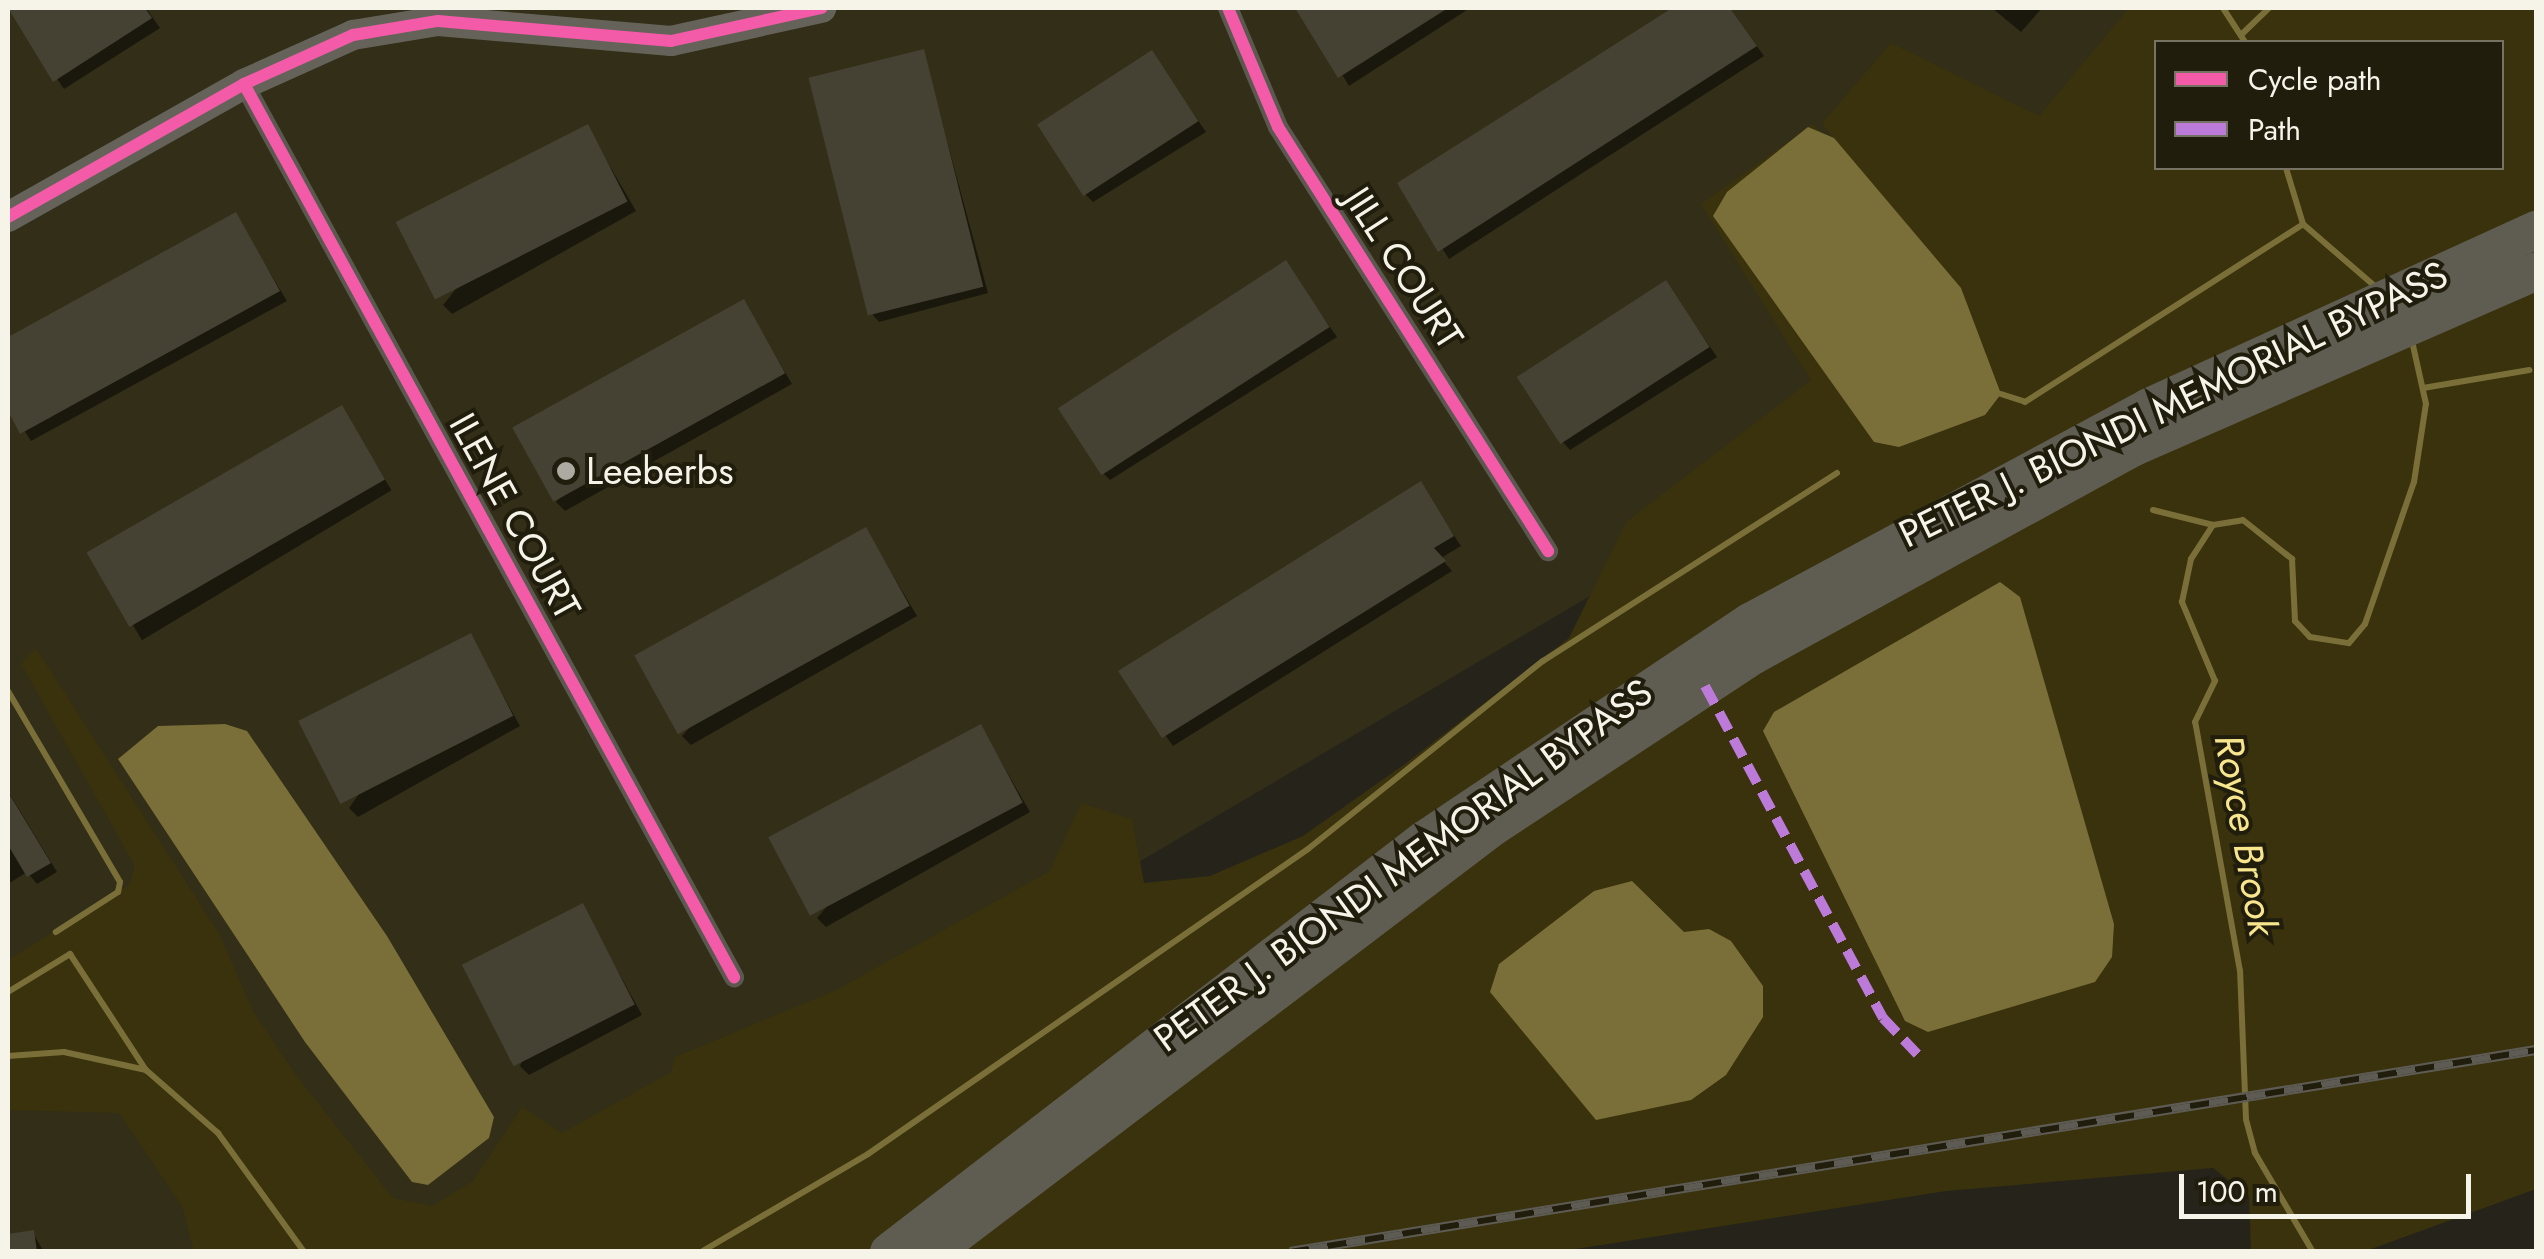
<!DOCTYPE html>
<html>
<head>
<meta charset="utf-8">
<style>
	body { margin:0 }
	#map { position:relative; width:2544px; height:1259px; overflow:hidden; background:#26241a; font-family:Jost,sans-serif }
	div>[style] { position:absolute }
	.built>* { inset:0; background:#322e17 }
	.green>* { inset:0; background:#39320d }
	.water>* { inset:0; background:#7a6f38 }
	.shadow>* { inset:0; background:#0007; transform-origin:0 0 }
	.stream>* { height:6px; margin:-3px; padding:0 3px; transform-origin:3px; border-radius:3px; background:#7a6f38 }
	.building>* { inset:0; background:#464233; transform-origin:0 0 }
	.street>* { height:20px; margin:-10px; padding:0 10px; transform-origin:10px; border-radius:10px; background:#5a584f }
	.secondary>* { height:30px; margin:-15px; padding:0 15px; transform-origin:15px; border-radius:15px; background:#656359 }
	.highway>* { height:38px; margin:-19px; padding:0 19px; transform-origin:19px; border-radius:19px; background:#5f5d51 }
	.rail>* { height:10px; margin-top:-5px; transform-origin:0; background:repeating-linear-gradient(90deg,#211d0d 0 19px,#5d5b54 0 38px); box-sizing:border-box; border-block:2px solid #5d5b54 }
	.quiet>* { height:10px; margin-top:-5px; transform-origin:0; background:repeating-linear-gradient(90deg,#bd7bd9 0 20px,transparent 0 30px) }
	.cycleway>* { height:12px; margin:-6px; padding:0 6px; transform-origin:6px; border-radius:6px; background:#f35aa7 }
	.dots>* { width:28px; height:28px; translate:-50% -50%; box-sizing:border-box; border:5px solid #211d0d; border-radius:50% }
	span { translate:-50% -50%; white-space:nowrap; text-align:center; line-height:1.15; -webkit-text-stroke:8px #211d0d; paint-order:stroke }
	.street-label { font-size:38px; color:#f6f4e9 }
	.poi-label { font-size:38px; color:#f6f4e9 }
	.left { translate:0 -50%; text-align:left }
	.water-label { font-size:40px; color:#f7e68d; font-style:italic }
	.frame { position:absolute; inset:0; border:10px solid #f6f4e9; pointer-events:none }
	.legend { position:absolute; left:2154px; top:40px; width:350px; height:130px; box-sizing:border-box; background:#211d0d; border:2px solid #767365; margin:0; padding:12px 18px; list-style:none; font-size:30px; color:#f6f4e9 }
	.legend li { display:flex; align-items:center; gap:20px; height:50px }
	.legend b { width:50px; border:2px solid #767365 }
	.scale { position:absolute; left:2179px; top:1174px; width:292px; height:45px; box-sizing:border-box; border:5px solid #f6f4e9; border-top:0; padding-left:12px; font-size:30px; line-height:35px; white-space:nowrap; color:#f6f4e9; -webkit-text-stroke:8px #211d0d; paint-order:stroke }
</style>
</head>
<body>
<div id="map">
	<div class="built">
		<div style="clip-path:polygon(8px 8px,2135px 8px,1841px 448px,479px 1251px,8px 1252px)"></div>
	</div>
	<div class="green">
		<div style="clip-path:polygon(evenodd,2129px 8px,2536px 8px,2536px 1189px,2363px 1252px,2251px 1251px,2249px 1196px,2213px 1168px,1946px 1191px,1563px 1251px,194px 1252px,182px 1206px,119px 1113px,8px 1110px,8px 960px,129px 885px,135px 866px,21px 664px,36px 648px,220px 935px,253px 1011px,296px 1075px,393px 1198px,432px 1206px,473px 1181px,522px 1107px,562px 1133px,671px 1072px,675px 1057px,836px 990px,1050px 871px,1081px 803px,1132px 819px,1144px 883px,1210px 876px,1303px 836px,1409px 761px,1569px 638px,1626px 522px,1811px 380px,1701px 204px,1813px 124px,1851px 164px,1822px 123px,1891px 43px,2039px 116px,2129px 8px,2156px 42px,2502px 42px,2502px 168px,2156px 168px,2156px 42px)"></div>
	</div>
	<div class="water">
		<div style="clip-path:polygon(1808px 127px,1834px 138px,1961px 288px,2001px 394px,1985px 415px,1899px 447px,1874px 442px,1713px 216px,1727px 192px)"></div>
		<div style="clip-path:polygon(2000px 582px,2020px 597px,2114px 924px,2112px 957px,2095px 982px,1928px 1032px,1905px 1021px,1763px 731px,1774px 712px)"></div>
		<div style="clip-path:polygon(225px 724px,247px 731px,387px 936px,494px 1117px,489px 1138px,428px 1185px,412px 1182px,305px 1042px,118px 759px,158px 726px)"></div>
		<div style="clip-path:polygon(1632px 881px,1684px 932px,1709px 929px,1731px 941px,1763px 986px,1763px 1017px,1726px 1075px,1691px 1100px,1596px 1120px,1490px 992px,1499px 964px,1594px 891px)"></div>
	</div>
	<div class="shadow">
		<div style="clip-path:polygon(9px 8px,146px 8px,160px 28px,64px 89px)"></div>
		<div style="clip-path:polygon(1302px 8px,1470px 8px,1349px 86px)"></div>
		<div style="clip-path:polygon(1676px 8px,1730px 8px,1764px 56px,1449px 259px,1401px 184px)"></div>
		<div style="clip-path:polygon(1992px 8px,2042px 8px,2021px 32px)"></div>
		<div style="clip-path:polygon(923px 52px,988px 293px,879px 322px,873px 315px)"></div>
		<div style="clip-path:polygon(1151px 53px,1206px 132px,1093px 202px,1084px 193px)"></div>
		<div style="clip-path:polygon(587px 127px,636px 211px,452px 314px,443px 305px)"></div>
		<div style="clip-path:polygon(235px 215px,287px 301px,31px 441px,8px 405px,8px 340px)"></div>
		<div style="clip-path:polygon(1285px 263px,1337px 337px,1110px 480px,1101px 471px)"></div>
		<div style="clip-path:polygon(1666px 283px,1717px 357px,1570px 450px,1561px 440px)"></div>
		<div style="clip-path:polygon(744px 302px,792px 384px,565px 511px,556px 502px)"></div>
		<div style="left:342px;top:408px;width:96px;height:291px;rotate:59deg"></div>
		<div style="clip-path:polygon(1420px 484px,1461px 546px,1441px 558px,1452px 571px,1173px 746px,1121px 672px)"></div>
		<div style="clip-path:polygon(866px 530px,917px 616px,691px 745px,682px 736px)"></div>
		<div style="clip-path:polygon(470px 636px,520px 726px,358px 817px,349px 808px)"></div>
		<div style="clip-path:polygon(981px 727px,1030px 812px,826px 927px,817px 918px)"></div>
		<div style="clip-path:polygon(8px 791px,57px 872px,37px 884px,27px 872px,8px 884px)"></div>
		<div style="clip-path:polygon(582px 906px,642px 1015px,529px 1075px,520px 1066px)"></div>
		<div style="clip-path:polygon(33px 1233px,44px 1252px,8px 1252px,8px 1237px)"></div>
	</div>
	<div class="stream">
		<div style="left:2223px;top:8px;width:40px;rotate:57.1deg"></div>
		<div style="left:2242px;top:34px;width:37px;rotate:-44deg"></div>
		<div style="left:2286px;top:168px;width:59px;rotate:73.1deg"></div>
		<div style="left:2303px;top:224px;width:99px;rotate:40.9deg"></div>
		<div style="left:2423px;top:388px;width:108px;rotate:-9.6deg"></div>
		<div style="left:2001px;top:394px;width:25px;rotate:18deg"></div>
		<div style="left:2025px;top:402px;width:330px;rotate:-32.6deg"></div>
		<div style="left:2153px;top:510px;width:62px;rotate:14deg"></div>
		<div style="left:8px;top:691px;width:221px;rotate:59.6deg"></div>
		<div style="left:120px;top:882px;width:10px;rotate:101deg"></div>
		<div style="left:118px;top:892px;width:74px;rotate:147.2deg"></div>
		<div style="left:8px;top:992px;width:73px;rotate:-31.5deg"></div>
		<div style="left:70px;top:954px;width:139px;rotate:56.8deg"></div>
		<div style="left:8px;top:1056px;width:56px;rotate:-4.1deg"></div>
		<div style="left:64px;top:1052px;width:84px;rotate:12.4deg"></div>
		<div style="left:146px;top:1070px;width:96px;rotate:41.2deg"></div>
		<div style="left:218px;top:1133px;width:147px;rotate:54.1deg"></div>
		<div style="left:701px;top:1252px;width:194px;rotate:-30.4deg"></div>
		<div style="left:868px;top:1154px;width:535px;rotate:-34.73deg"></div>
		<div style="left:1308px;top:849px;width:301px;rotate:-38.7deg"></div>
		<div style="left:1543px;top:661px;width:349px;rotate:-32.6deg"></div>
		<div style="left:2313px;top:1252px;width:115px;rotate:-120.4deg"></div>
		<div style="left:2255px;top:1153px;width:35px;rotate:-105deg"></div>
		<div style="left:2246px;top:1119px;width:148px;rotate:-92.3deg"></div>
		<div style="left:2240px;top:971px;width:253px;rotate:-100.2deg"></div>
		<div style="left:2195px;top:722px;width:46px;rotate:-64deg"></div>
		<div style="left:2215px;top:681px;width:86px;rotate:-112.7deg"></div>
		<div style="left:2182px;top:602px;width:44px;rotate:-78.2deg"></div>
		<div style="left:2191px;top:559px;width:40px;rotate:-57.1deg"></div>
		<div style="left:2213px;top:525px;width:30px;rotate:-9deg"></div>
		<div style="left:2243px;top:520px;width:63px;rotate:38.5deg"></div>
		<div style="left:2292px;top:559px;width:62px;rotate:87.2deg"></div>
		<div style="left:2295px;top:621px;width:22px;rotate:47deg"></div>
		<div style="left:2310px;top:637px;width:39px;rotate:9deg"></div>
		<div style="left:2349px;top:643px;width:25px;rotate:-50deg"></div>
		<div style="left:2365px;top:624px;width:150px;rotate:-71deg"></div>
		<div style="left:2414px;top:482px;width:79px;rotate:-81.3deg"></div>
		<div style="left:2426px;top:404px;width:65px;rotate:-102.5deg"></div>
	</div>
	<div class="building">
		<div style="clip-path:polygon(8px 8px,145px 8px,152px 18px,53px 82px)"></div>
		<div style="clip-path:polygon(1295px 8px,1448px 8px,1338px 78px)"></div>
		<div style="clip-path:polygon(1672px 8px,1730px 8px,1757px 46px,1438px 252px,1397px 183px)"></div>
		<div style="left:924px;top:49px;width:245px;height:119px;rotate:76deg"></div>
		<div style="left:1152px;top:50px;width:85px;height:137px;rotate:57deg"></div>
		<div style="left:588px;top:124px;width:87px;height:216px;rotate:63deg"></div>
		<div style="clip-path:polygon(236px 212px,280px 291px,20px 434px,8px 411px,8px 337px)"></div>
		<div style="left:1286px;top:260px;width:80px;height:272px;rotate:57deg"></div>
		<div style="left:1666px;top:280px;width:80px;height:178px;rotate:57deg"></div>
		<div style="left:744px;top:299px;width:85px;height:265px;rotate:61deg"></div>
		<div style="left:342px;top:405px;width:86px;height:295px;rotate:60deg"></div>
		<div style="clip-path:polygon(1421px 481px,1454px 536px,1434px 548px,1446px 561px,1162px 738px,1118px 671px)"></div>
		<div style="left:866px;top:527px;width:90px;height:265px;rotate:61deg"></div>
		<div style="left:471px;top:633px;width:93px;height:194px;rotate:63deg"></div>
		<div style="left:981px;top:724px;width:89px;height:241px;rotate:62deg"></div>
		<div style="clip-path:polygon(8px 792px,51px 863px,27px 877px,8px 845px)"></div>
		<div style="left:583px;top:903px;width:114px;height:136px;rotate:63deg"></div>
		<div style="clip-path:polygon(34px 1230px,37px 1252px,8px 1252px,8px 1234px)"></div>
	</div>
	<div class="street">
		<div style="left:1228px;top:8px;width:129px;rotate:67.2deg"></div>
		<div style="left:1278px;top:127px;width:503px;rotate:57.51deg"></div>
		<div style="left:244px;top:84px;width:1019px;rotate:61.25deg"></div>
	</div>
	<div class="secondary">
		<div style="left:8px;top:217px;width:271px;rotate:-29.4deg"></div>
		<div style="left:244px;top:84px;width:120px;rotate:-24.2deg"></div>
		<div style="left:353px;top:35px;width:86px;rotate:-9.4deg"></div>
		<div style="left:438px;top:21px;width:234px;rotate:4.9deg"></div>
		<div style="left:671px;top:41px;width:154px;rotate:-12.4deg"></div>
	</div>
	<div class="highway">
		<div style="left:889px;top:1252px;width:675px;rotate:-37.6deg"></div>
		<div style="left:1424px;top:840px;width:392px;rotate:-33.8deg"></div>
		<div style="left:1750px;top:622px;width:453px;rotate:-28.3deg"></div>
		<div style="left:2149px;top:407px;width:426px;rotate:-24.6deg"></div>
		<div style="left:933px;top:1252px;width:703px;rotate:-37.2deg"></div>
		<div style="left:1493px;top:827px;width:313px;rotate:-33.4deg"></div>
		<div style="left:1754px;top:655px;width:433px;rotate:-28.7deg"></div>
		<div style="left:2134px;top:447px;width:439px;rotate:-23.6deg"></div>
	</div>
	<div class="rail">
		<div style="left:1290px;top:1252px;width:1262px;rotate:-9.21deg"></div>
	</div>
	<div class="quiet">
		<div style="left:1705px;top:686px;width:377px;rotate:61.8deg"></div>
		<div style="left:1883px;top:1018px;width:54px;rotate:46.5deg"></div>
	</div>
	<div class="cycleway">
		<div style="left:1228px;top:8px;width:129px;rotate:67.2deg"></div>
		<div style="left:1278px;top:127px;width:503px;rotate:57.51deg"></div>
		<div style="left:244px;top:84px;width:1019px;rotate:61.25deg"></div>
		<div style="left:8px;top:217px;width:271px;rotate:-29.4deg"></div>
		<div style="left:244px;top:84px;width:120px;rotate:-24.2deg"></div>
		<div style="left:353px;top:35px;width:86px;rotate:-9.4deg"></div>
		<div style="left:438px;top:21px;width:234px;rotate:4.9deg"></div>
		<div style="left:671px;top:41px;width:154px;rotate:-12.4deg"></div>
	</div>
	<div class="dots">
		<div style="left:566px;top:471px;background:#adaba1"></div>
	</div>
	<div class="street-label">
		<span style="left:1404px;top:268px;rotate:57deg">JILL COURT</span>
		<span style="left:2173px;top:404px;rotate:-26deg">PETER J. BIONDI MEMORIAL BYPASS</span>
		<span style="left:515px;top:516px;rotate:61deg">ILENE COURT</span>
		<span style="left:1403px;top:865px;rotate:-36deg">PETER J. BIONDI MEMORIAL BYPASS</span>
	</div>
	<div class="poi-label">
		<span class="left" style="left:586px;top:471px">Leeberbs</span>
	</div>
	<div class="water-label">
		<span style="left:2246px;top:835px;rotate:80deg">Royce Brook</span>
	</div>
	<div class="frame"></div>
	<ul class="legend">
	<li><b style="height:12px;background:#f35aa7"></b>Cycle path</li>
	<li><b style="height:12px;background:#bd7bd9"></b>Path</li>
	</ul>
	<div class="scale">100 m</div>
</div>
</body>
</html>
